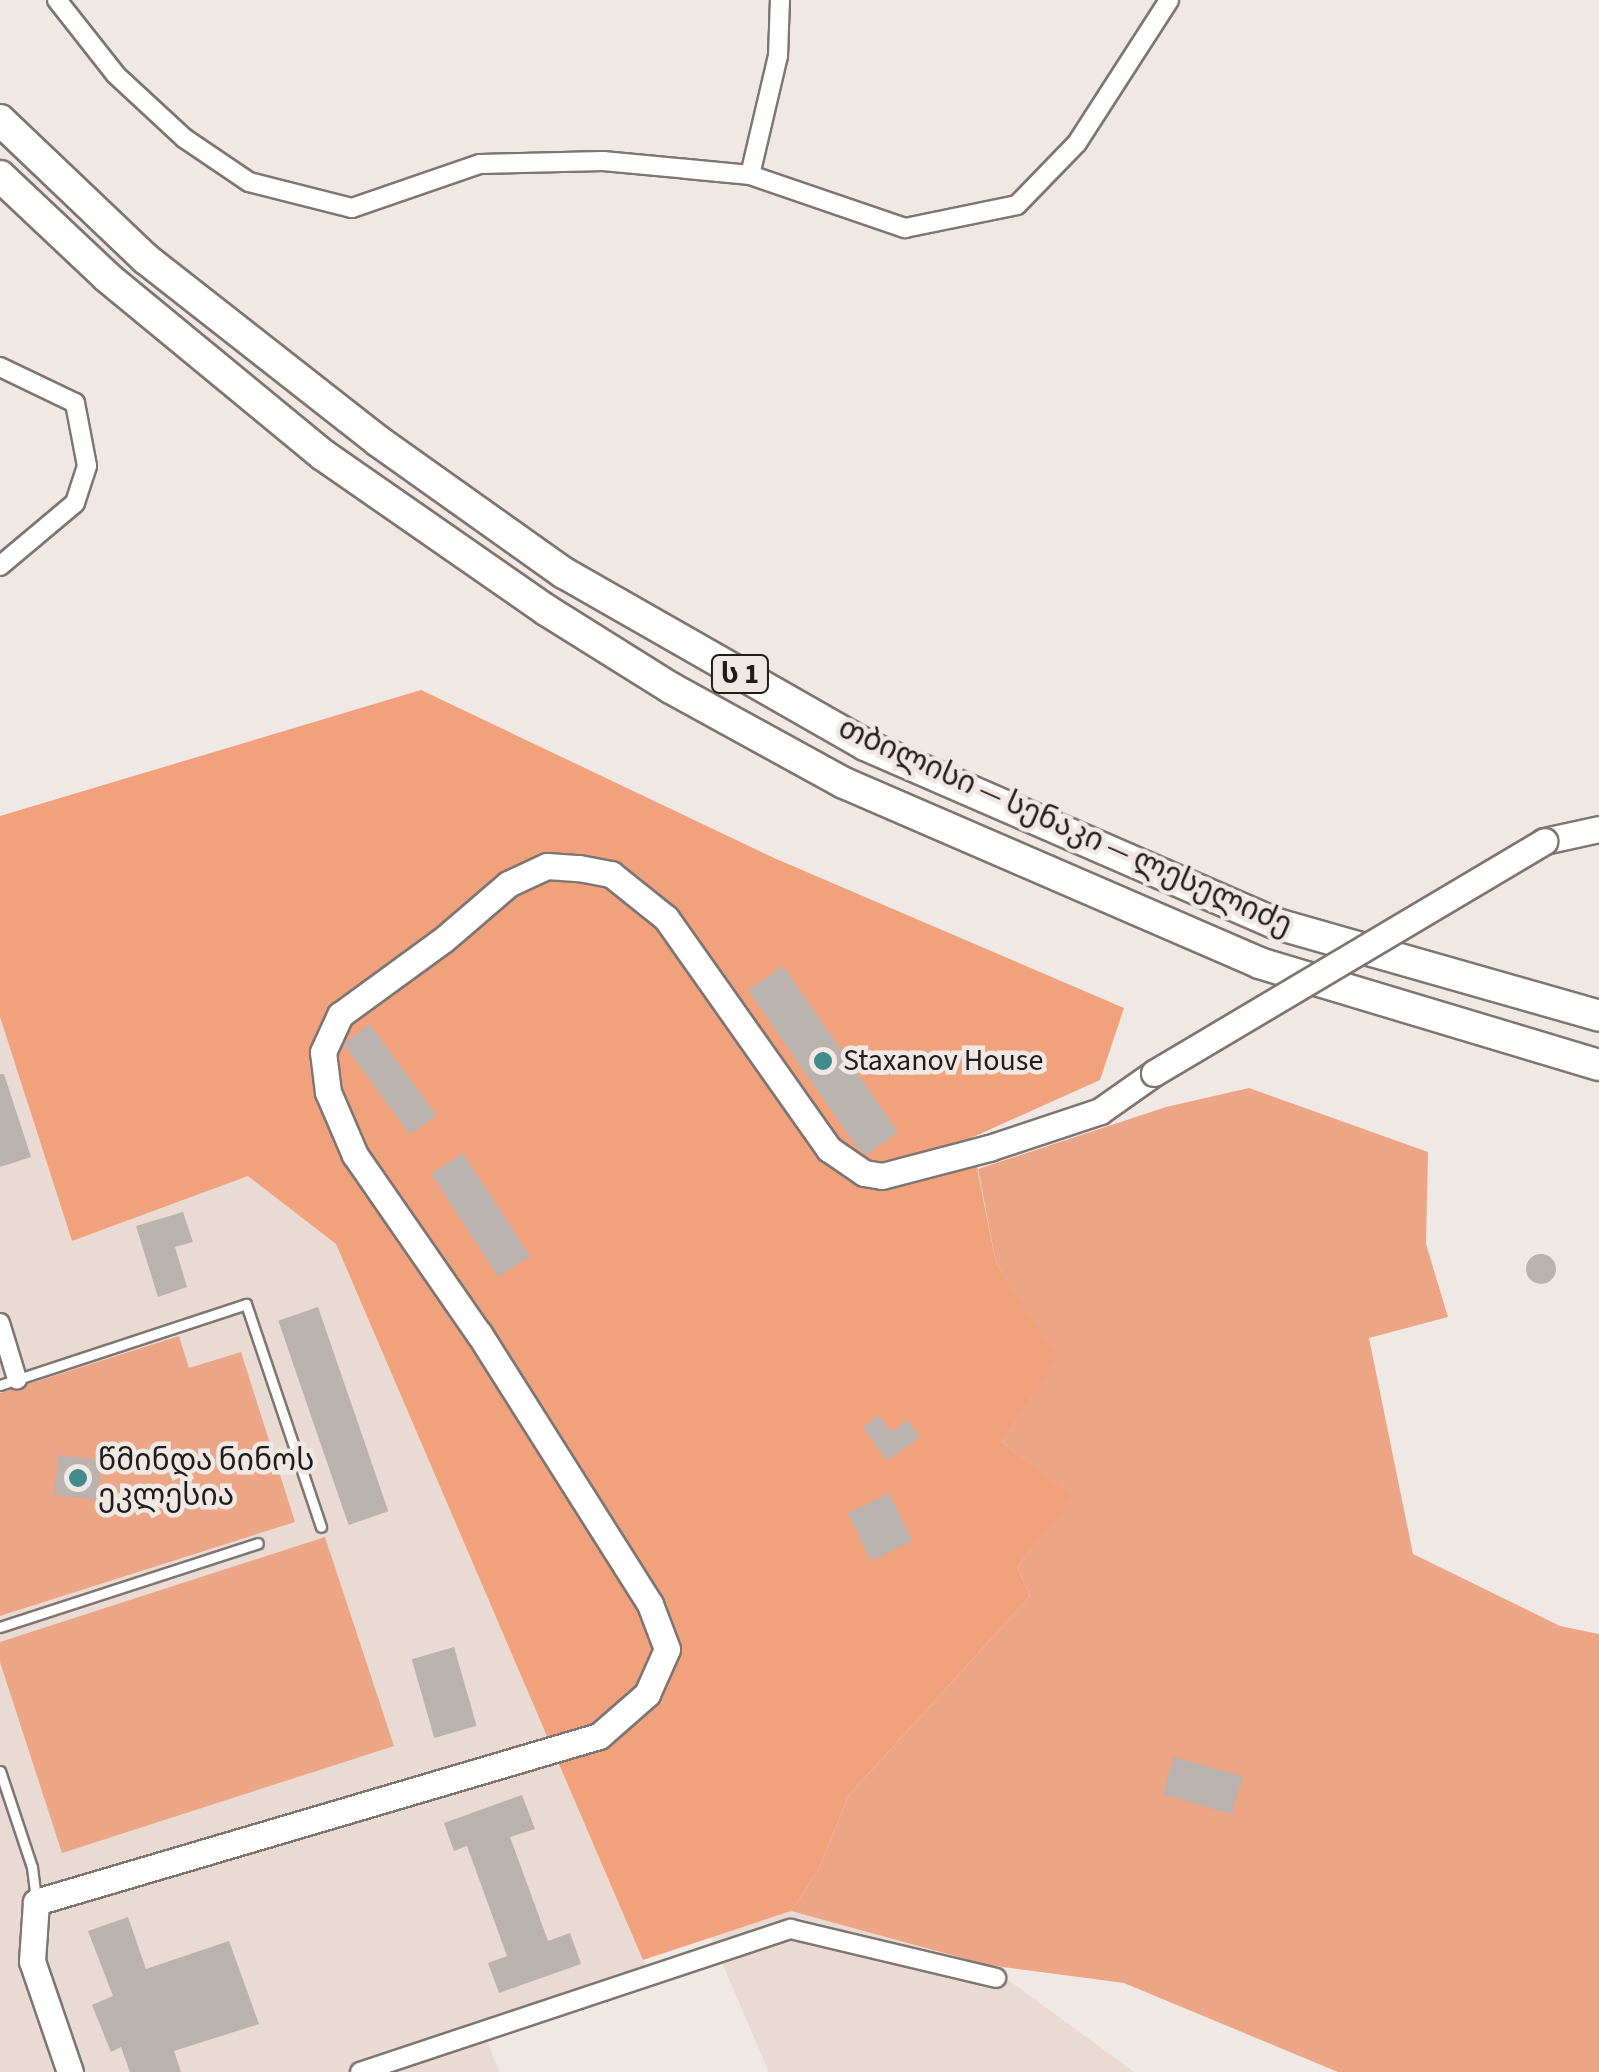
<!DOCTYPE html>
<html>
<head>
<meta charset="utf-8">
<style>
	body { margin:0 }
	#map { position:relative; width:1599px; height:2072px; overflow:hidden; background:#f0e8e5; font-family:"Source Sans 3","Noto Sans Georgian",sans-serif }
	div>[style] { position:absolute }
	.built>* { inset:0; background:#e9dad3 }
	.green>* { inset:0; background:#eca585 }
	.forest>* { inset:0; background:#f2a17d }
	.building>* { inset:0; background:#bab2af; transform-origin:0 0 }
	.round { border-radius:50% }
	.roads { filter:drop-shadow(2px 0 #7d7673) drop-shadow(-2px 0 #7d7673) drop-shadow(0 2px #7d7673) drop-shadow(0 -2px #7d7673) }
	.lane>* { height:9px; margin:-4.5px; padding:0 4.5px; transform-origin:4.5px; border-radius:4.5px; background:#fff }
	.street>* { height:18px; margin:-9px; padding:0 9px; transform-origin:9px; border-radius:9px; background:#fff }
	.secondary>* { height:25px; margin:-12.5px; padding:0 12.5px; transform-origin:12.5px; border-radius:12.5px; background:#fff }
	.highway>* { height:30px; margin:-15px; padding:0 15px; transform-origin:15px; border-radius:15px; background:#fff }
	.bridges { filter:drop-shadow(2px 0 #7d7673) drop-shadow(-2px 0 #7d7673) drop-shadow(0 2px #7d7673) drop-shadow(0 -2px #7d7673) }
	.secondary-bridge>* { height:25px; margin:-12.5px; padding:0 12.5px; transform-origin:12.5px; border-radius:12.5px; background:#fff }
	.dots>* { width:28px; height:28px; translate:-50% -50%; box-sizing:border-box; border:5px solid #f0e8e5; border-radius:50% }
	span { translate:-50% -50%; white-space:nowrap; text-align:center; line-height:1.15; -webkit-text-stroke:9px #f0e8e5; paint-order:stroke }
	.shield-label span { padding:2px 8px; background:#f0e8e5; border:2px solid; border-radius:8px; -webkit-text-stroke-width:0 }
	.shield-label { font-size:28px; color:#1f1c1b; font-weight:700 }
	.street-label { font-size:30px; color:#1f1c1b }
	.poi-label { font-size:30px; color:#1f1c1b }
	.left { translate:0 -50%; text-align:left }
</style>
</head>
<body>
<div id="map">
	<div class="built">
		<div style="clip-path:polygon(0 1017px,72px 1241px,248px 1176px,336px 1244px,653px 1983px,487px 2040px,499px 2072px,0 2072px,0 1616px,295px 1522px,189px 1368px,178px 1337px,0 1393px)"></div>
		<div style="clip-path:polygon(791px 1911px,988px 1965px,1134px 2072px,769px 2072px,711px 1937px)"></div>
	</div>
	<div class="green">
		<div style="clip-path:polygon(1249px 1088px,1428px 1152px,1426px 1244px,1448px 1317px,1369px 1338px,1413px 1554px,1560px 1626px,1599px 1634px,1599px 2072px,1338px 2072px,1124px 1983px,988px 1965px,791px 1911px,818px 1870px,849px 1795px,1030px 1596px,1017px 1567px,1072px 1497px,1002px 1442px,1056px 1358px,996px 1263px,978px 1169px,1166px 1107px)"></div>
		<div style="clip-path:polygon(179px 1336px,189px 1368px,241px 1352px,295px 1522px,0 1616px,0 1393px)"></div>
		<div style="clip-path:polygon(325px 1537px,394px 1746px,62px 1853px,0 1662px,0 1642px)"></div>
	</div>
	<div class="forest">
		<div style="clip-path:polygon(421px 690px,774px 858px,1124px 1008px,1100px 1080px,971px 1138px,996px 1263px,1057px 1358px,1002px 1442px,1073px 1497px,1017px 1567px,1030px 1596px,849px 1795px,818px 1870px,791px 1911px,643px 1960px,336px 1244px,248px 1176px,72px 1241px,0 1017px,0 816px)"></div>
	</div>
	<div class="building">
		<div style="clip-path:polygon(783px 966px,898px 1132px,866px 1155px,858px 1149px,748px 990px)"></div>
		<div style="left:370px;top:1024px;width:113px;height:33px;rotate:54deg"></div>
		<div style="clip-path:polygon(0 1074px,4px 1074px,31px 1157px,0 1167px)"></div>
		<div style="left:463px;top:1153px;width:123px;height:38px;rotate:57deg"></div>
		<div style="clip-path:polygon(183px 1212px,193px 1242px,175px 1247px,187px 1287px,158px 1297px,136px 1226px)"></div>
		<div class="round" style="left:1526px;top:1254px;width:30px;height:30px"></div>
		<div style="left:318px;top:1307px;width:216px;height:42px;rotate:71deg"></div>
		<div style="clip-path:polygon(879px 1415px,891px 1432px,908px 1420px,920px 1437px,887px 1461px,863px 1427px)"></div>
		<div style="left:59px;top:1455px;width:43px;height:40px;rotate:7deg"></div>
		<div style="left:889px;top:1493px;width:53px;height:46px;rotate:64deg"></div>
		<div style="left:454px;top:1647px;width:82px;height:44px;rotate:74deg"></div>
		<div style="left:1174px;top:1757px;width:71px;height:39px;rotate:16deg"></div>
		<div style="clip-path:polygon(522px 1795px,535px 1829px,510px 1837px,548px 1941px,570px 1933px,581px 1964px,499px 1993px,488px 1963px,507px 1956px,467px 1846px,454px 1851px,444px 1823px)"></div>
		<div style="clip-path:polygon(128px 1917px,146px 1969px,229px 1941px,259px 2024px,174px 2051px,181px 2072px,130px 2072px,121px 2047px,111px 2052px,92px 2005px,113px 1996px,88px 1931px)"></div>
	</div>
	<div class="roads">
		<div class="lane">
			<div style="left:0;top:1385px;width:259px;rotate:-18.2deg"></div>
			<div style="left:246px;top:1304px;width:235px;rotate:71.4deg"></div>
			<div style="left:0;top:1627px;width:271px;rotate:-18deg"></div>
			<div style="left:0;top:1771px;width:101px;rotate:71.6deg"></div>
			<div style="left:32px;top:1867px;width:32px;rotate:83deg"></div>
		</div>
		<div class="street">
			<div style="left:57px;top:0;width:95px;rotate:51.8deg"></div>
			<div style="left:116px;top:75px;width:93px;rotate:42.8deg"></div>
			<div style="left:184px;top:138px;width:78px;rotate:34.1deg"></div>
			<div style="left:249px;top:182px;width:106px;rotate:14.2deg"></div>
			<div style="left:352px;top:208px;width:135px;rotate:-19deg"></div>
			<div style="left:480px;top:164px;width:123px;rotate:-1.4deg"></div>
			<div style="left:603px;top:161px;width:148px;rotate:5.4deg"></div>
			<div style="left:750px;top:175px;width:164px;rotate:18.9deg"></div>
			<div style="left:905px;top:228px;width:114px;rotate:-11.6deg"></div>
			<div style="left:1017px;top:205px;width:86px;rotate:-45.9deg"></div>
			<div style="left:1077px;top:143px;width:170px;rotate:-57.2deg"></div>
			<div style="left:750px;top:175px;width:122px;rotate:-76.8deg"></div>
			<div style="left:778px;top:56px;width:56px;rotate:-88deg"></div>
			<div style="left:0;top:367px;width:83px;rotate:25.6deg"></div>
			<div style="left:75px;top:403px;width:64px;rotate:79.2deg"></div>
			<div style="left:87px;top:466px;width:39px;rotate:108deg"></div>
			<div style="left:75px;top:503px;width:98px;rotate:140deg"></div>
			<div style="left:0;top:1323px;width:59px;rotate:73.1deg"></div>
			<div style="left:360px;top:2072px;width:454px;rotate:-18.4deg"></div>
			<div style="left:791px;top:1929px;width:211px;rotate:13.4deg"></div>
		</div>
		<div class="secondary">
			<div style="left:1544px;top:841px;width:56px;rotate:-12.3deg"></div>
			<div style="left:70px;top:2072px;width:117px;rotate:-108.9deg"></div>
			<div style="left:32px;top:1961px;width:59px;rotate:-86.1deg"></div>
			<div style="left:36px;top:1902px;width:587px;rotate:-16.43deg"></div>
			<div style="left:599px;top:1736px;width:64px;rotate:-41.2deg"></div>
			<div style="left:647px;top:1694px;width:49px;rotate:-66deg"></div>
			<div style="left:667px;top:1649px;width:48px;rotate:-110.7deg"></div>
			<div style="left:650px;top:1604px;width:320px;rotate:-122.3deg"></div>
			<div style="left:479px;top:1334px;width:218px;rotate:-124.7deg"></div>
			<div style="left:355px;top:1155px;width:69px;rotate:-113.2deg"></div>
			<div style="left:328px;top:1092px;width:40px;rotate:-97.1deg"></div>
			<div style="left:323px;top:1052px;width:41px;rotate:-65.3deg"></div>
			<div style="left:340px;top:1015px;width:127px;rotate:-36.1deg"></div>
			<div style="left:443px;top:940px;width:86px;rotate:-40.7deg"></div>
			<div style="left:508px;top:884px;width:43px;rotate:-24.8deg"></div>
			<div style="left:547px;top:866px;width:32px;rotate:4deg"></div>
			<div style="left:579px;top:868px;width:33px;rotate:11deg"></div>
			<div style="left:611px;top:874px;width:70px;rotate:38.7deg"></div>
			<div style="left:666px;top:918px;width:283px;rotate:54.8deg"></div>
			<div style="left:829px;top:1149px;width:42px;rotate:34.4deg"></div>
			<div style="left:864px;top:1173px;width:18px;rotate:9deg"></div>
			<div style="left:882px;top:1176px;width:111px;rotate:-14.7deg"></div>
			<div style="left:989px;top:1148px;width:117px;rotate:-18.4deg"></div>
			<div style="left:1100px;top:1111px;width:66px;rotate:-35.1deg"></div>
		</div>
		<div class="highway">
			<div style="left:0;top:120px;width:202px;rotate:43.6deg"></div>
			<div style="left:146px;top:259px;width:295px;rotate:38.1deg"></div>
			<div style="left:378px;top:441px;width:228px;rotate:35.4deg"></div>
			<div style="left:564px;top:573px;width:347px;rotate:29.7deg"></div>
			<div style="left:865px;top:745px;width:449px;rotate:23.5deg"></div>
			<div style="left:1277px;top:924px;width:335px;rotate:15.9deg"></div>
			<div style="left:0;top:176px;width:147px;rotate:43.3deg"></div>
			<div style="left:107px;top:277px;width:280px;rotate:39.5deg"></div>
			<div style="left:323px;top:455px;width:272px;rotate:34.8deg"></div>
			<div style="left:546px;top:610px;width:147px;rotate:32deg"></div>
			<div style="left:671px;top:688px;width:197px;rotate:28.8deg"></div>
			<div style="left:844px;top:783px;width:452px;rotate:23.4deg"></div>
			<div style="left:1259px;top:963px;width:355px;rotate:16.7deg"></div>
		</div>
	</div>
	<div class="bridges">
		<div class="secondary-bridge">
			<div style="left:1154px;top:1073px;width:454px;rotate:-30.7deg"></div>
		</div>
	</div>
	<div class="dots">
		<div style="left:823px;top:1061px;background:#438b8a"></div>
		<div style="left:78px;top:1478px;background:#438b8a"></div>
	</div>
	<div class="shield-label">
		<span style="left:740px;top:674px">ს 1</span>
	</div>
	<div class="street-label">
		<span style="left:1065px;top:827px;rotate:24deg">თბილისი — სენაკი — ლესელიძე</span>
	</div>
	<div class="poi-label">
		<span class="left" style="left:843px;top:1061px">Staxanov House</span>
		<span class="left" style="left:98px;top:1478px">წმინდა ნინოს<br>ეკლესია</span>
	</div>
</div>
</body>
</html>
